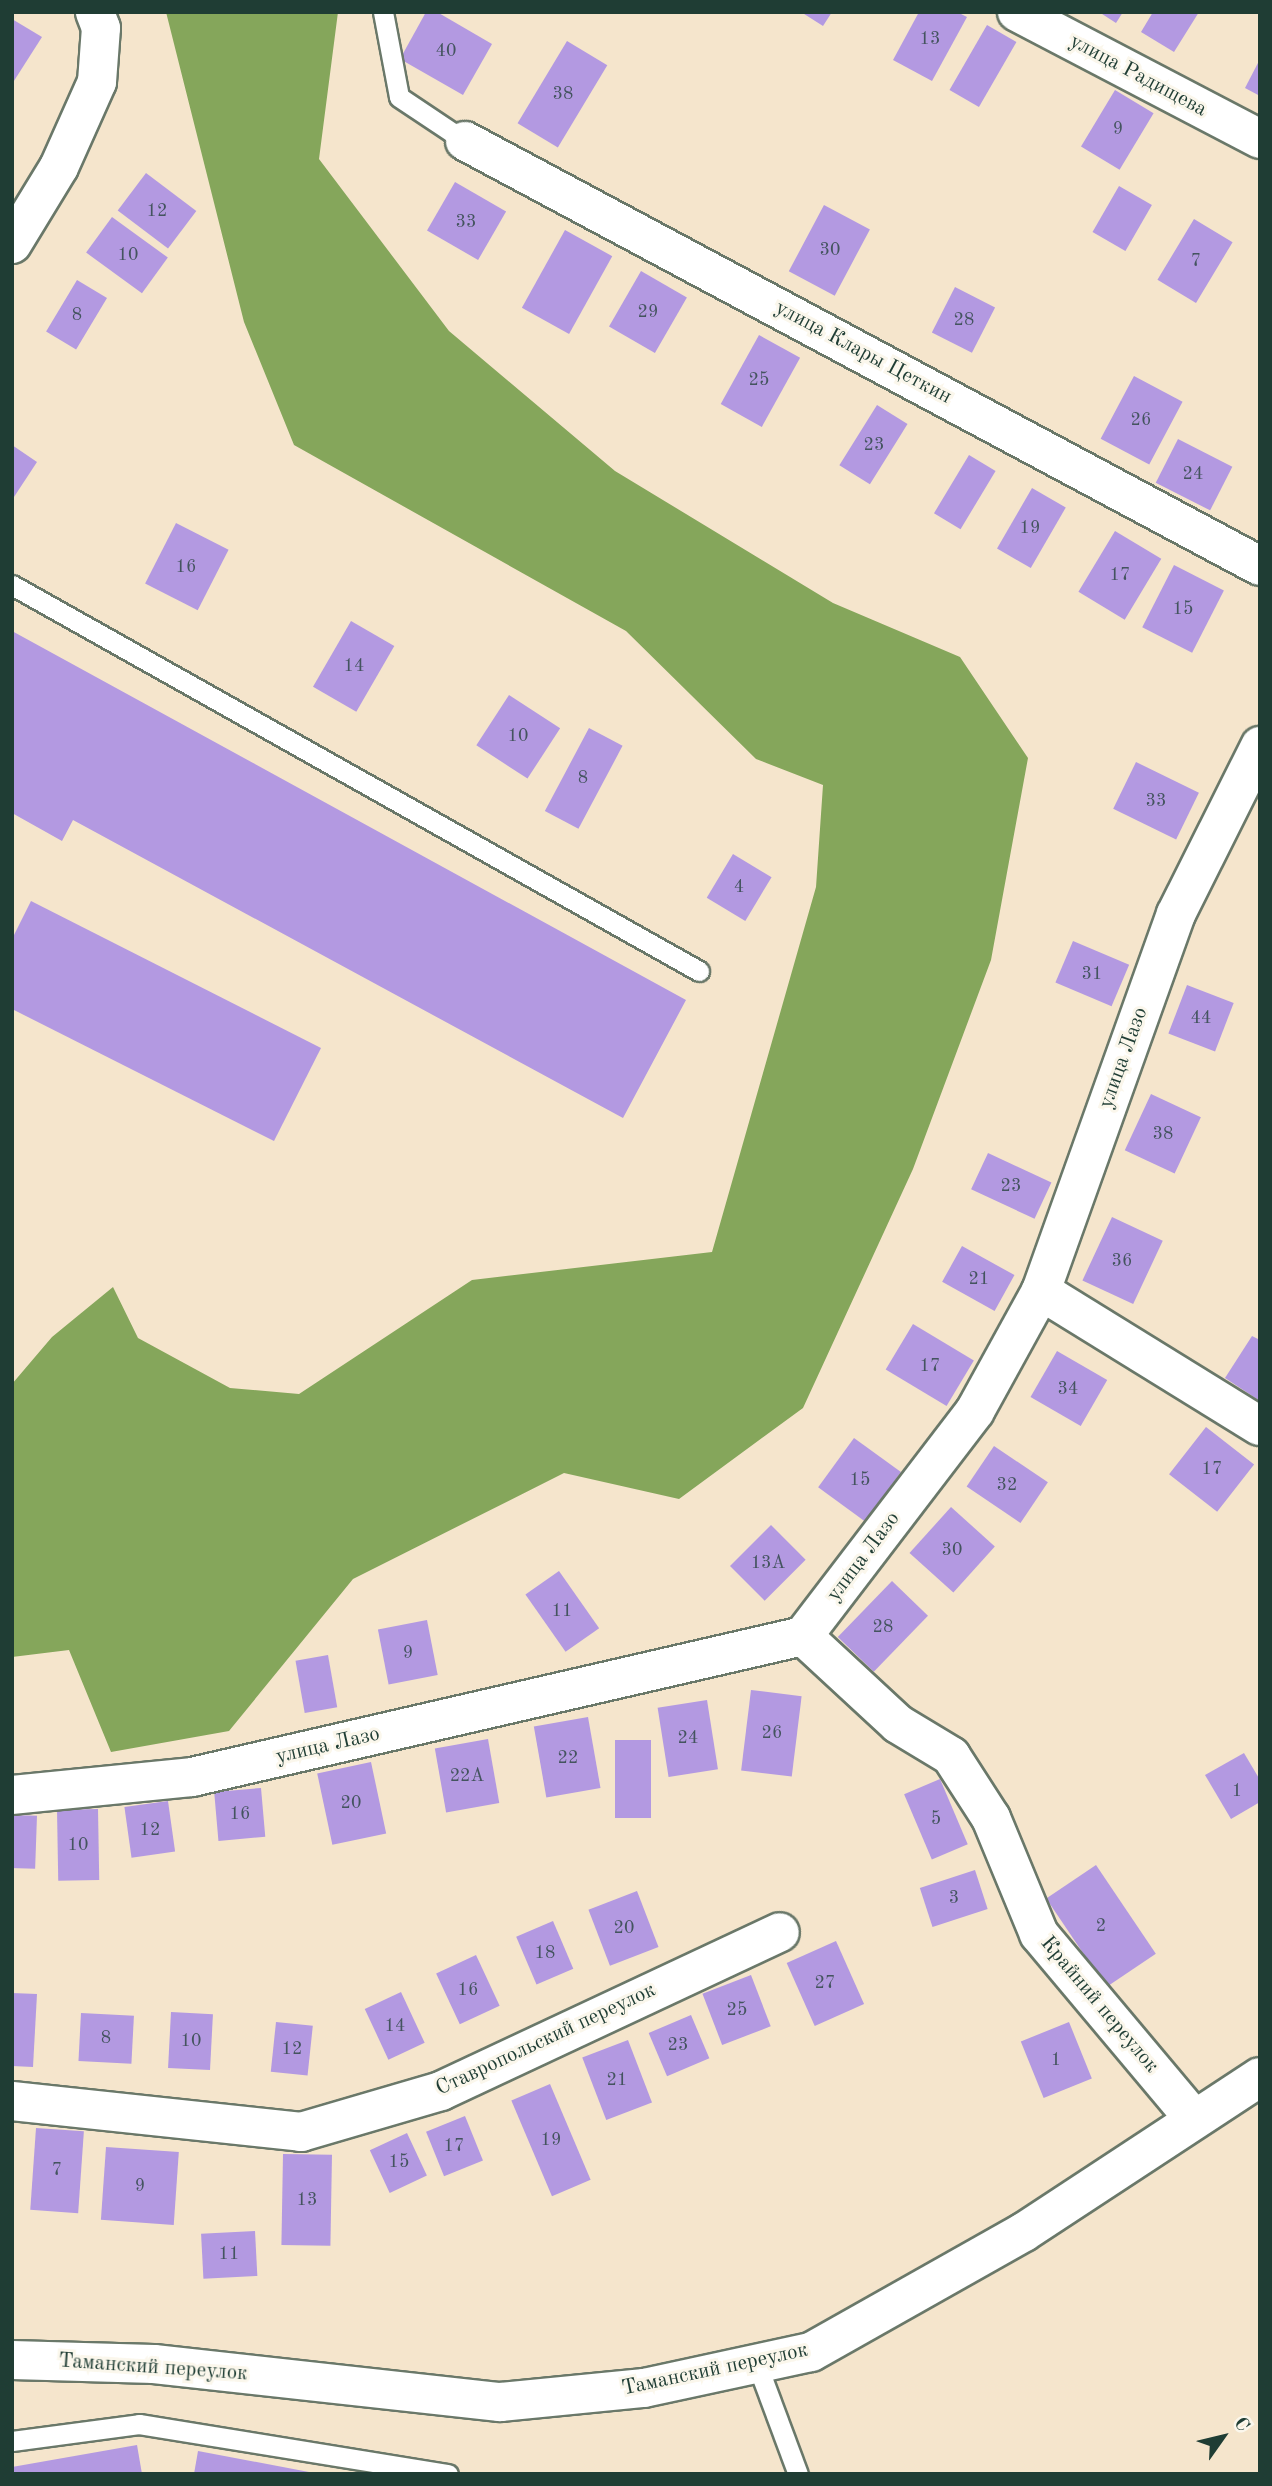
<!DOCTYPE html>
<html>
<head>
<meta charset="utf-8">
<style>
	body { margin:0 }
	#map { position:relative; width:1272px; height:2486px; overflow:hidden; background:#f5e5cc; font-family:"Old Standard TT",serif }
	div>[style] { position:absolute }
	.forest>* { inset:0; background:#85a65b }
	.building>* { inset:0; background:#b399e1; transform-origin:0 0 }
	.roads { filter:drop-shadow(2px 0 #6a7869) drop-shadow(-2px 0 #6a7869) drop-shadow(0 2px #6a7869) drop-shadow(0 -2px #6a7869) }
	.lane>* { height:19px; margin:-9.5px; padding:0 9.5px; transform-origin:9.5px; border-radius:9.5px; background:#fff }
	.street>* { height:38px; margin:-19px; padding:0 19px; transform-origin:19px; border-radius:19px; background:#fff }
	span { translate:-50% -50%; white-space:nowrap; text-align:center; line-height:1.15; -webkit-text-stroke:6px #fbf7ec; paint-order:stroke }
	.number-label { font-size:18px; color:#44545f }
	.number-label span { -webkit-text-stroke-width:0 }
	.street-label { font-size:21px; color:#1f3d34 }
	.frame { position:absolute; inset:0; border:14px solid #1f3d34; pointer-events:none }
	.north { position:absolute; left:1188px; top:2402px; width:70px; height:70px; -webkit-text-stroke:5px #fbf7ec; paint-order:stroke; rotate:56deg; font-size:19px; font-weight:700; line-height:28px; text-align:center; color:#1f3d34 }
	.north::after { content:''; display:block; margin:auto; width:24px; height:32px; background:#1f3d34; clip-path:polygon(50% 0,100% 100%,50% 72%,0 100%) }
</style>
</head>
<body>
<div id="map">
	<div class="forest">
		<div style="clip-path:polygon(166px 12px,338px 12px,319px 159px,449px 331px,615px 471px,833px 603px,960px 657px,1028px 758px,991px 960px,913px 1169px,803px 1408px,679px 1499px,564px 1473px,353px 1579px,229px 1731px,111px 1752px,69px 1650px,12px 1657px,12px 1384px,52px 1337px,113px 1287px,138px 1338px,230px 1388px,299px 1394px,472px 1280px,712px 1252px,816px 887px,823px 785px,756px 759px,626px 631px,294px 445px,244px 322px)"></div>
	</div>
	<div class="building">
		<div style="clip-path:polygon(426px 12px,437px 12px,492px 44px,463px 95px,400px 59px)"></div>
		<div style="clip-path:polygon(801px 12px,832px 12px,823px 26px)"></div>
		<div style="clip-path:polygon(919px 12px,957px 12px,967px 17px,932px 81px,893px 60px)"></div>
		<div style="clip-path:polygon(1099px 12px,1123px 12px,1116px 23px)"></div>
		<div style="clip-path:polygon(1153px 12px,1199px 12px,1174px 52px,1141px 32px)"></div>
		<div style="clip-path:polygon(12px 19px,42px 37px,12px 84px)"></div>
		<div style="left:987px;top:25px;width:34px;height:75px;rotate:30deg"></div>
		<div style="left:567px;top:41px;width:47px;height:96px;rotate:31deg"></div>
		<div style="clip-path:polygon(1260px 59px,1260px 96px,1245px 88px)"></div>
		<div style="left:1115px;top:90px;width:45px;height:66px;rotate:31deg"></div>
		<div style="left:146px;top:173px;width:63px;height:47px;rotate:37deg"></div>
		<div style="left:455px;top:182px;width:59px;height:56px;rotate:30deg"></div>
		<div style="left:1119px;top:186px;width:38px;height:53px;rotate:30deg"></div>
		<div style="left:824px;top:205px;width:52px;height:75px;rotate:28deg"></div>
		<div style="left:112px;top:217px;width:69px;height:44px;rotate:36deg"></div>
		<div style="left:1194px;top:219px;width:45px;height:71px;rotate:31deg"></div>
		<div style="left:565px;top:230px;width:54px;height:89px;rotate:29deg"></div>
		<div style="left:641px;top:271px;width:53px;height:64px;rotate:30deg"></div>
		<div style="left:77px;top:280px;width:35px;height:60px;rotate:31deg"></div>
		<div style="left:955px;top:287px;width:45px;height:51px;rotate:27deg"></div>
		<div style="left:759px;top:335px;width:47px;height:79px;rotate:29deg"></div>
		<div style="left:1134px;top:376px;width:55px;height:71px;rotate:28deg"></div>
		<div style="left:877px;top:405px;width:36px;height:71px;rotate:32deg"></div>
		<div style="left:1178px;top:439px;width:61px;height:49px;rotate:27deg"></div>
		<div style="clip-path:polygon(12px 445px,37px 462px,12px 500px)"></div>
		<div style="left:969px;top:455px;width:31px;height:68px;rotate:31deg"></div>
		<div style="left:1032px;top:488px;width:39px;height:70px;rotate:30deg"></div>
		<div style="left:176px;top:523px;width:59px;height:68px;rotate:27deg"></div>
		<div style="left:1115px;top:531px;width:54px;height:71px;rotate:31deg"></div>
		<div style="left:1174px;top:565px;width:56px;height:70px;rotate:27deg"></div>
		<div style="left:351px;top:621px;width:50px;height:76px;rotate:30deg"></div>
		<div style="clip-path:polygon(12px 631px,686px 1000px,623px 1118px,73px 820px,62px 841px,12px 813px)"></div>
		<div style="left:509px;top:695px;width:61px;height:60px;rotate:33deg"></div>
		<div style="left:589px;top:728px;width:38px;height:94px;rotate:28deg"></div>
		<div style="left:1136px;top:762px;width:70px;height:52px;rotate:26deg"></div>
		<div style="left:733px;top:854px;width:45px;height:51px;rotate:31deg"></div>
		<div style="clip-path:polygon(31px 901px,321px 1048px,274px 1141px,12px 1009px,12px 939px)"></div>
		<div style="left:1073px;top:941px;width:61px;height:45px;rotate:23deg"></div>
		<div style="left:1187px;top:985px;width:50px;height:52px;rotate:21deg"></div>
		<div style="left:1151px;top:1094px;width:55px;height:62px;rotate:25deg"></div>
		<div style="left:988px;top:1153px;width:70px;height:40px;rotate:25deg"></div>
		<div style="left:1112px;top:1217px;width:56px;height:70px;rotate:25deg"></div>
		<div style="left:962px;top:1246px;width:60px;height:41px;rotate:29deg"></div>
		<div style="left:913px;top:1324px;width:71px;height:53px;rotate:31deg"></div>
		<div style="clip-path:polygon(1252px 1336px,1260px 1340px,1260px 1401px,1225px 1378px)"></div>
		<div style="left:1057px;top:1351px;width:58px;height:53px;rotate:30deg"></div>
		<div style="left:1206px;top:1427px;width:61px;height:60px;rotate:38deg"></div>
		<div style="left:854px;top:1438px;width:58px;height:61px;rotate:36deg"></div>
		<div style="left:994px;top:1446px;width:65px;height:49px;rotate:34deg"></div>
		<div style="left:951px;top:1507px;width:59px;height:62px;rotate:42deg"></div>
		<div style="left:771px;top:1525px;width:49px;height:58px;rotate:45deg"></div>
		<div style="left:559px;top:1571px;width:70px;height:41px;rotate:55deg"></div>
		<div style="left:892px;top:1581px;width:50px;height:78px;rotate:44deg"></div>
		<div style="left:427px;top:1620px;width:56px;height:50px;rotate:79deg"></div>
		<div style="left:328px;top:1655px;width:53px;height:33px;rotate:80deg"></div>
		<div style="left:751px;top:1690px;width:51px;height:81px;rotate:7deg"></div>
		<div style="left:707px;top:1700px;width:70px;height:50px;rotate:81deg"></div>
		<div style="left:588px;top:1717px;width:72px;height:55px;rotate:80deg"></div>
		<div style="left:488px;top:1739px;width:65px;height:54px;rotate:80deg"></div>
		<div style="left:615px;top:1740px;width:36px;height:78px"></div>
		<div style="clip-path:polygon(1244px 1753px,1260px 1780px,1260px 1802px,1231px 1819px,1205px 1775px)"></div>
		<div style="left:371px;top:1762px;width:73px;height:55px;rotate:78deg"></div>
		<div style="left:940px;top:1779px;width:71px;height:39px;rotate:67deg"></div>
		<div style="left:261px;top:1788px;width:49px;height:47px;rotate:85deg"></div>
		<div style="left:168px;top:1801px;width:51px;height:44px;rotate:82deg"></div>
		<div style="left:98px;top:1809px;width:71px;height:41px;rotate:89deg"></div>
		<div style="left:12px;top:1815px;width:25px;height:53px;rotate:2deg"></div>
		<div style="left:1096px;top:1865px;width:107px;height:60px;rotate:56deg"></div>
		<div style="left:975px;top:1870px;width:41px;height:58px;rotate:72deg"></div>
		<div style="left:637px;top:1891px;width:60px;height:52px;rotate:69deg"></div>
		<div style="left:553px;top:1921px;width:52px;height:40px;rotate:67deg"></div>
		<div style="left:836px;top:1941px;width:69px;height:54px;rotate:66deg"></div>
		<div style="left:476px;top:1955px;width:56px;height:44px;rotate:65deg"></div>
		<div style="left:751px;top:1975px;width:55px;height:52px;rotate:69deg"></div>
		<div style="left:401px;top:1992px;width:56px;height:40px;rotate:65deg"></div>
		<div style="clip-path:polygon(12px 1993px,37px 1994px,33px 2067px,12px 2066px)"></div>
		<div style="left:171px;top:2012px;width:42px;height:56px;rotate:3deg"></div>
		<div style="left:81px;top:2013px;width:53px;height:48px;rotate:3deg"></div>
		<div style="left:691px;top:2015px;width:47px;height:46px;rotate:67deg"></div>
		<div style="left:276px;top:2022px;width:37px;height:50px;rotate:6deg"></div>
		<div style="left:1069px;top:2022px;width:61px;height:52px;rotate:68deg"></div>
		<div style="left:628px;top:2040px;width:67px;height:49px;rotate:69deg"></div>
		<div style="left:550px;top:2084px;width:104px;height:42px;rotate:67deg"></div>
		<div style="left:465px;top:2116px;width:48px;height:42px;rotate:68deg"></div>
		<div style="left:36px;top:2128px;width:48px;height:82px;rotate:4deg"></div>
		<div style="left:407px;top:2133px;width:47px;height:41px;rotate:65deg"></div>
		<div style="left:106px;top:2147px;width:73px;height:73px;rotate:4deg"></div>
		<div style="left:283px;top:2154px;width:49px;height:91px;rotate:1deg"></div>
		<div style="left:255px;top:2231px;width:45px;height:54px;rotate:87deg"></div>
		<div style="clip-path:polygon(137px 2445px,142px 2474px,12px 2474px,12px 2467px)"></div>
		<div style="clip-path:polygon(198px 2451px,309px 2472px,309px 2474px,194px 2474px)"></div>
	</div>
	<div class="roads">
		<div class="lane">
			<div style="left:383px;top:12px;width:86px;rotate:79.3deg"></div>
			<div style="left:399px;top:97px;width:79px;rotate:33.7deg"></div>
			<div style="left:12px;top:585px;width:788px;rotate:29.33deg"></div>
			<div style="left:757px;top:2364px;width:117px;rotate:69.6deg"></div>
			<div style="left:12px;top:2441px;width:128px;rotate:-7.6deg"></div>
			<div style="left:139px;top:2424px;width:313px;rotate:9.2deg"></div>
		</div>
		<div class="street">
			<div style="left:1017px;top:12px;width:274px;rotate:27.6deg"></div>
			<div style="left:465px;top:141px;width:901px;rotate:28.13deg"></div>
			<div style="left:12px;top:244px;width:90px;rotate:-58.6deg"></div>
			<div style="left:59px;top:167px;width:93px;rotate:-65.9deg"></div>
			<div style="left:97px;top:82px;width:54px;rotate:-85.8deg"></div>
			<div style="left:101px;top:28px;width:17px;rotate:-111deg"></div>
			<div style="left:1041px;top:1291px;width:257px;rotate:31.7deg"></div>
			<div style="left:803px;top:1636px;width:129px;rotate:42.8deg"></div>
			<div style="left:898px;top:1724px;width:62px;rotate:31.1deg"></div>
			<div style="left:951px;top:1756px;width:74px;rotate:57.2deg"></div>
			<div style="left:991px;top:1818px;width:126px;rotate:67.5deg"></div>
			<div style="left:1039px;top:1934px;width:241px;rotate:50deg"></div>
			<div style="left:12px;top:1795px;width:181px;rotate:-5.7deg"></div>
			<div style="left:192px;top:1777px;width:627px;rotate:-12.99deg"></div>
			<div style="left:803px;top:1636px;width:283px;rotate:-52.6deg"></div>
			<div style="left:975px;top:1411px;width:137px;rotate:-61.2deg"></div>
			<div style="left:1041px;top:1291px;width:400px;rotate:-70.3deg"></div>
			<div style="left:1176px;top:914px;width:188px;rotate:-63.4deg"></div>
			<div style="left:12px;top:2101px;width:291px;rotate:6.1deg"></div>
			<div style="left:301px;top:2132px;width:146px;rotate:-16.3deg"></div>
			<div style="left:441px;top:2091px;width:374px;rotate:-25.1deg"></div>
			<div style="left:12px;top:2360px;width:142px;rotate:1.6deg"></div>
			<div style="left:154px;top:2364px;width:348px;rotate:6.3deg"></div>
			<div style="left:500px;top:2402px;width:145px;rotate:-5.6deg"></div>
			<div style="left:644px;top:2388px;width:171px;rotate:-12.2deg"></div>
			<div style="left:811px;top:2352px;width:244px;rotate:-29.4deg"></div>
			<div style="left:1024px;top:2232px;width:282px;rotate:-33.3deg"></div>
		</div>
	</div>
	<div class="number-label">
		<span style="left:930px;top:39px">13</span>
		<span style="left:446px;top:51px">40</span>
		<span style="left:563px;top:94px">38</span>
		<span style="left:1118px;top:129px">9</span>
		<span style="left:157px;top:211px">12</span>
		<span style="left:466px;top:222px">33</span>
		<span style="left:830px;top:250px">30</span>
		<span style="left:128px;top:255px">10</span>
		<span style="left:1196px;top:261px">7</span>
		<span style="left:648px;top:312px">29</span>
		<span style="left:77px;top:315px">8</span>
		<span style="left:964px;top:320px">28</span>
		<span style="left:759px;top:380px">25</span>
		<span style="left:1141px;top:420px">26</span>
		<span style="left:874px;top:445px">23</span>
		<span style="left:1193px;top:474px">24</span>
		<span style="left:1030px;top:528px">19</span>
		<span style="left:186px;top:567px">16</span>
		<span style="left:1120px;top:575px">17</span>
		<span style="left:1183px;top:609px">15</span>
		<span style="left:354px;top:666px">14</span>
		<span style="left:518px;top:736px">10</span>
		<span style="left:583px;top:778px">8</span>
		<span style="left:1156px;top:801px">33</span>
		<span style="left:739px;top:887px">4</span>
		<span style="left:1092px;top:974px">31</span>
		<span style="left:1201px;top:1018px">44</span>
		<span style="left:1163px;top:1134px">38</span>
		<span style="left:1011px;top:1186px">23</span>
		<span style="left:1122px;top:1261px">36</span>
		<span style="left:979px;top:1279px">21</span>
		<span style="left:930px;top:1366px">17</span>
		<span style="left:1068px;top:1389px">34</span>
		<span style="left:1212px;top:1469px">17</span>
		<span style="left:860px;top:1480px">15</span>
		<span style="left:1007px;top:1485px">32</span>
		<span style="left:952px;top:1550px">30</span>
		<span style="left:768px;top:1563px">13А</span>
		<span style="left:562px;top:1611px">11</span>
		<span style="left:883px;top:1627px">28</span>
		<span style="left:408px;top:1653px">9</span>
		<span style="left:772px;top:1733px">26</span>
		<span style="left:688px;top:1738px">24</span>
		<span style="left:568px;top:1758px">22</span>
		<span style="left:467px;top:1776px">22А</span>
		<span style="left:1237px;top:1791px">1</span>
		<span style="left:351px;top:1803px">20</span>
		<span style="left:240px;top:1814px">16</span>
		<span style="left:936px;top:1819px">5</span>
		<span style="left:150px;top:1830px">12</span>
		<span style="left:78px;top:1845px">10</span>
		<span style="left:954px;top:1898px">3</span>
		<span style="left:1101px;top:1926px">2</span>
		<span style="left:624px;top:1928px">20</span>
		<span style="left:545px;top:1953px">18</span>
		<span style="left:825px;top:1983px">27</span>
		<span style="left:468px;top:1990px">16</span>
		<span style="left:737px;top:2010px">25</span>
		<span style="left:395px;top:2026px">14</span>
		<span style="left:106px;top:2038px">8</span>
		<span style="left:191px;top:2041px">10</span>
		<span style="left:678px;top:2045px">23</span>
		<span style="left:292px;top:2049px">12</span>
		<span style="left:1056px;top:2060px">1</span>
		<span style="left:617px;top:2080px">21</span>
		<span style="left:551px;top:2140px">19</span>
		<span style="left:454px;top:2146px">17</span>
		<span style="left:399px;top:2162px">15</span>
		<span style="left:57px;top:2170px">7</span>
		<span style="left:140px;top:2186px">9</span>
		<span style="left:307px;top:2200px">13</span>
		<span style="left:229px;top:2254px">11</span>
	</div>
	<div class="street-label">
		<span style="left:1138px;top:76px;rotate:28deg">улица Радищева</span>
		<span style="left:863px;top:353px;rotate:28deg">улица Клары Цеткин</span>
		<span style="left:1124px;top:1058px;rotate:-70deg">улица Лазо</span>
		<span style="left:864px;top:1557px;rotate:-53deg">улица Лазо</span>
		<span style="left:328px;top:1746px;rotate:-13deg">улица Лазо</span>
		<span style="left:1099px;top:2005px;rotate:50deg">Крайний переулок</span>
		<span style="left:546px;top:2040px;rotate:-25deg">Ставропольский переулок</span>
		<span style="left:153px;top:2368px;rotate:4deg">Таманский переулок</span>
		<span style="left:715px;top:2370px;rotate:-12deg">Таманский переулок</span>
	</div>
	<div class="frame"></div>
	<div class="north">С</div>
</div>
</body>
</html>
